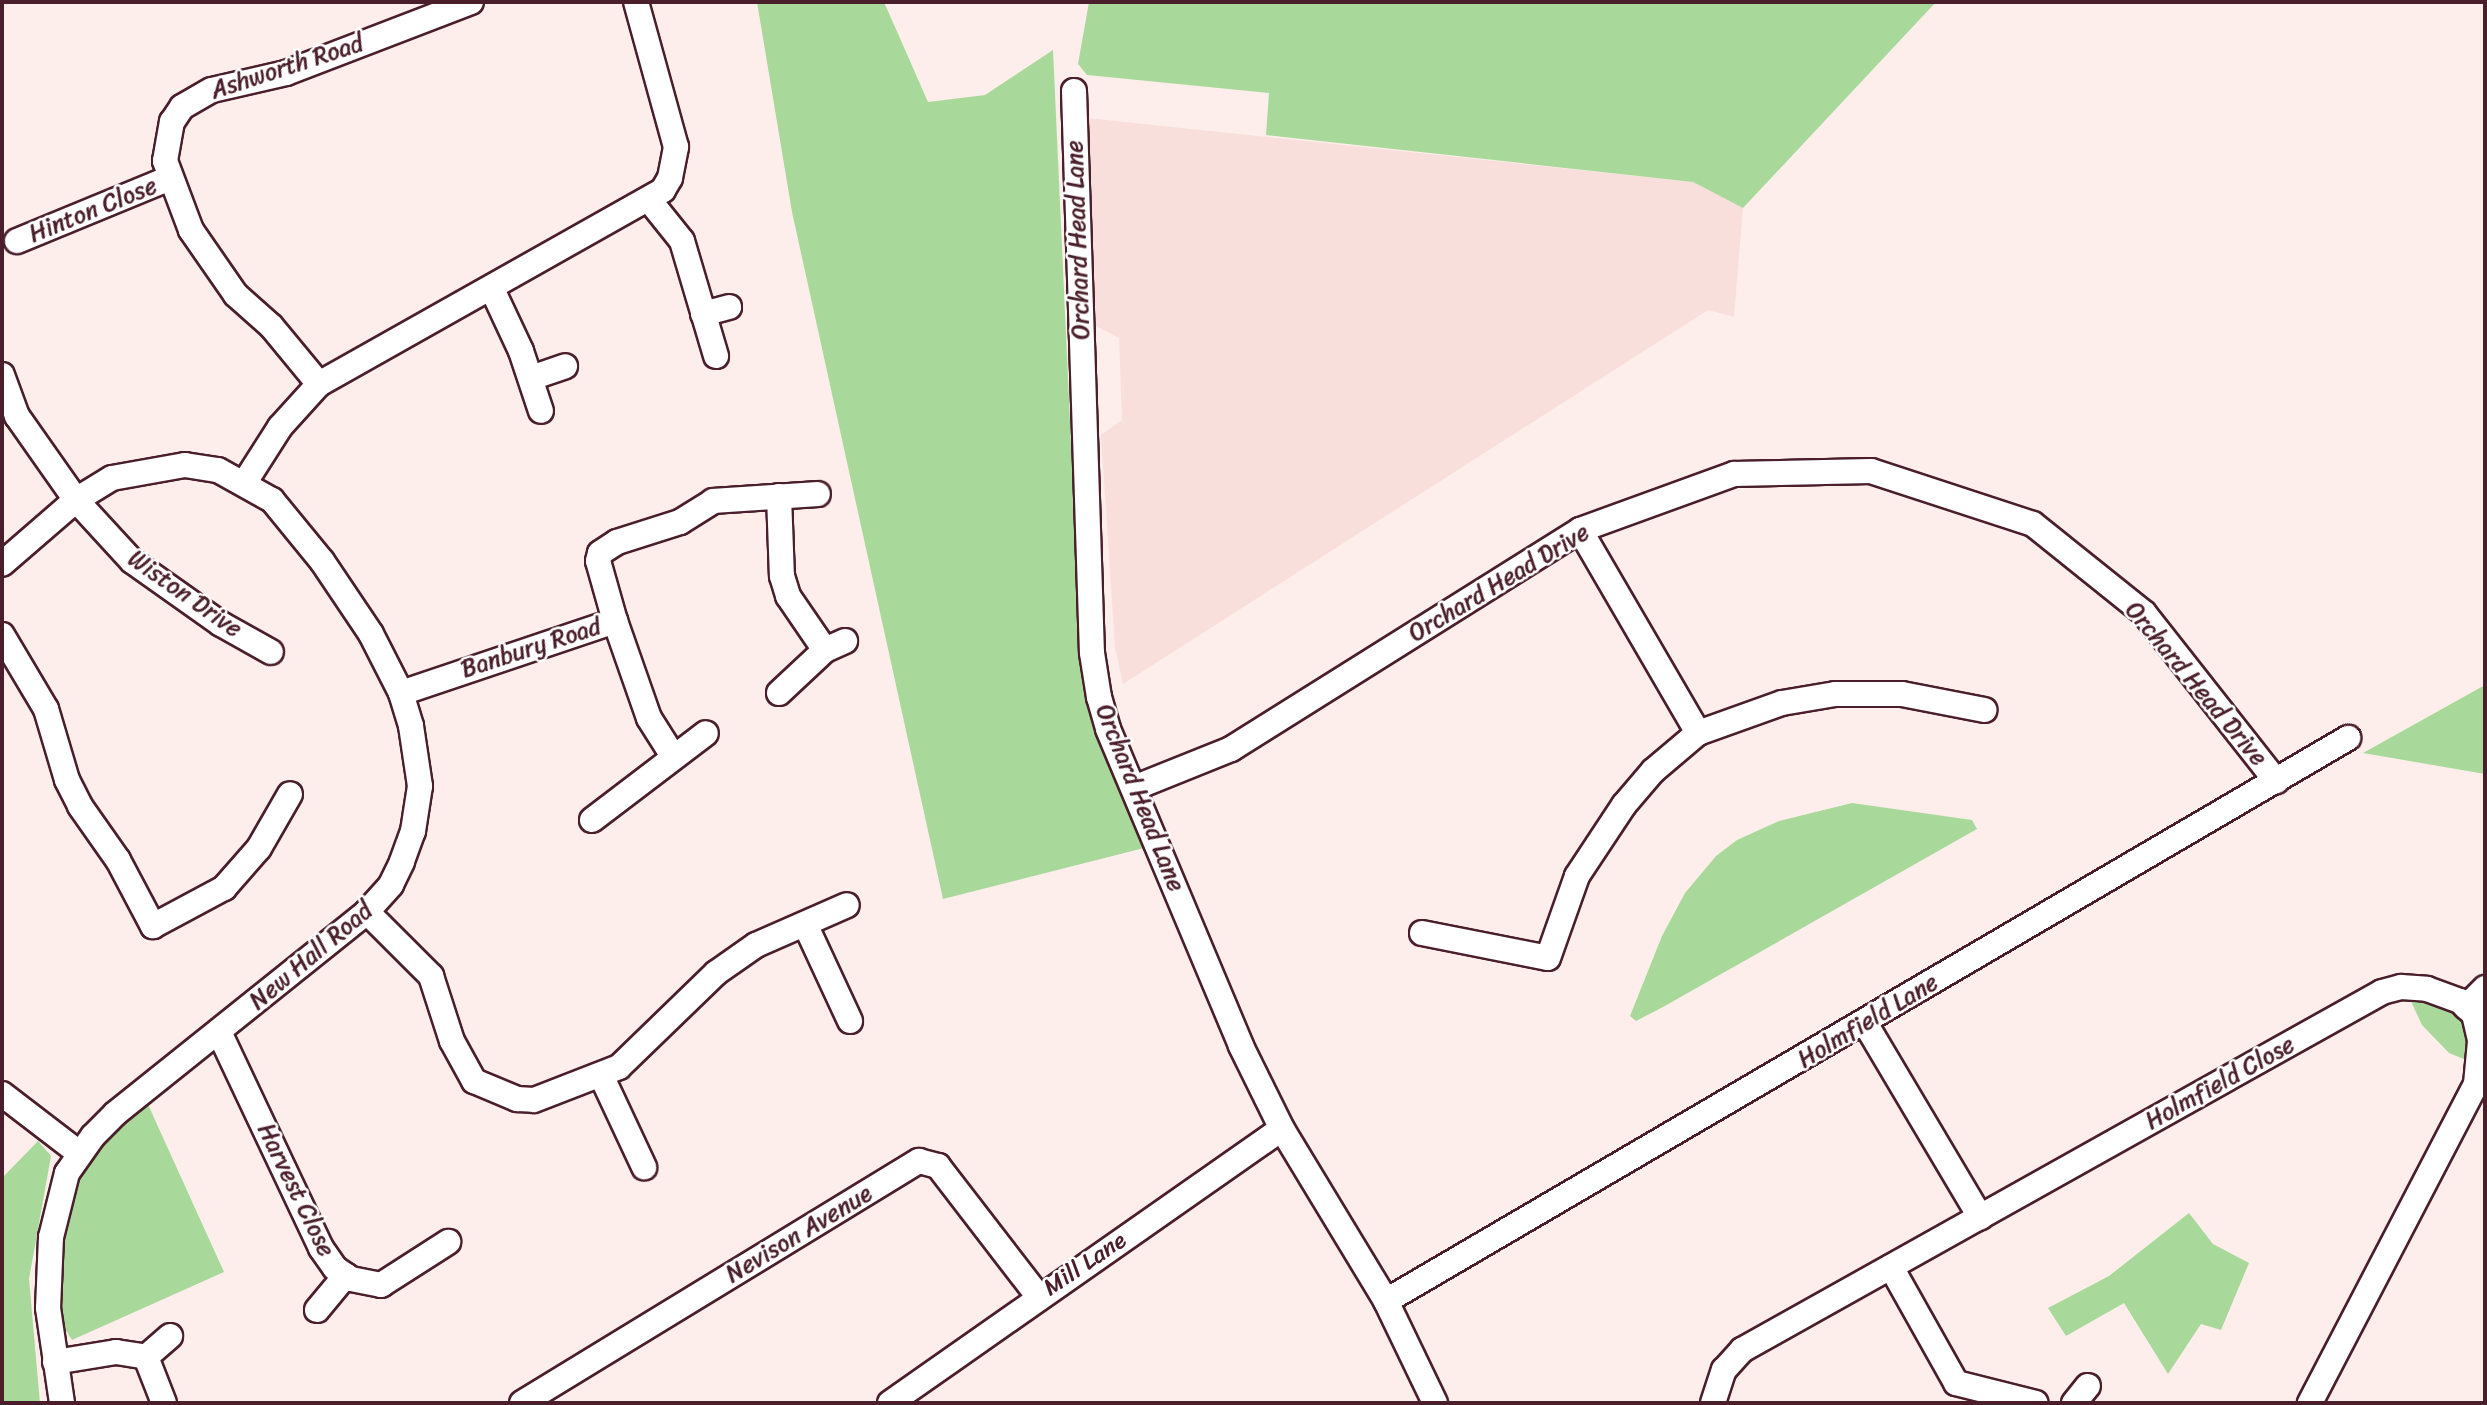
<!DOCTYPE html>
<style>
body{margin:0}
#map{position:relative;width:2487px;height:1405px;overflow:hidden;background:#fdeeec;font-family:Sriracha,sans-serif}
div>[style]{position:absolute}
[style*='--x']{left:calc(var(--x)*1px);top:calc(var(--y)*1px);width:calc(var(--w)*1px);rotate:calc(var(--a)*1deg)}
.built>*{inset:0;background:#f8dfdb}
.green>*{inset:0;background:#a8d99a}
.roads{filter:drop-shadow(2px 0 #4a1f2b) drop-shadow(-2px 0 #4a1f2b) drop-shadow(0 2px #4a1f2b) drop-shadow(0 -2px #4a1f2b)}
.minor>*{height:24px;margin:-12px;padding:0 12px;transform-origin:12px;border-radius:12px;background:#fff}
span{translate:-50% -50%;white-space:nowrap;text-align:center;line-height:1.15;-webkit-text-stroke:5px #fff;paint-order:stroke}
.street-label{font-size:24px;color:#4a1f2b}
.frame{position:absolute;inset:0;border:4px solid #4a1f2b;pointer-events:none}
</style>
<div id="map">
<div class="built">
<i style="clip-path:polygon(1087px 118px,1693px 182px,1743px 208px,1734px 317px,1708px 310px,1123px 684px,1115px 648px,1101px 435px,1122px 420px,1119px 338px,1096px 326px)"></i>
</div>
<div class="green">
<i style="clip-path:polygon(757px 2px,884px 2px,928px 102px,985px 95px,1053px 50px,1082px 684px,1148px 847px,943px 899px,792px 212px)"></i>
<i style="clip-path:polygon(1089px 2px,1936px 2px,1743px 208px,1693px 182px,1266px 135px,1269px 93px,1087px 75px,1078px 64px)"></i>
<i style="clip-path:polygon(2485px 685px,2485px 774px,2363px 753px)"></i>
<i style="clip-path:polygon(1852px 803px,1972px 820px,1977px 829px,1663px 1007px,1636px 1021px,1630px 1016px,1662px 936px,1685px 893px,1716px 856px,1737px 840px,1779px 821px)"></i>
<i style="clip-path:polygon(2409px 997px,2439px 1001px,2459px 1015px,2471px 1037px,2471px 1062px,2449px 1053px,2422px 1025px)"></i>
<i style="clip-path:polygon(146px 1100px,224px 1272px,72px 1340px,57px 1316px,67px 1200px,87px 1158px)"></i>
<i style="clip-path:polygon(38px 1141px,51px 1156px,29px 1279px,40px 1403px,2px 1403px,2px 1178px)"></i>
<i style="clip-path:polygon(2189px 1213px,2213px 1244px,2249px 1263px,2221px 1330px,2201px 1324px,2168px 1374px,2124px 1303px,2066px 1336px,2048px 1308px,2109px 1276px)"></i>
</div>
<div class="roads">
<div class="minor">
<i style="--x:1074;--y:91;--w:562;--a:88.17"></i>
<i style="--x:1092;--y:653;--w:45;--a:81"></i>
<i style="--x:1099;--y:697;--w:33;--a:74"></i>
<i style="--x:1108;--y:729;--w:344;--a:67.2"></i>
<i style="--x:1241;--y:1046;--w:93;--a:63.7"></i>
<i style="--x:1282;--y:1129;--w:201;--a:58.8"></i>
<i style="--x:1386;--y:1301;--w:113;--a:64.3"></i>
<i style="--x:650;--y:201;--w:51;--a:51.3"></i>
<i style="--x:682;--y:241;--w:120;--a:73.5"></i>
<i style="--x:17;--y:241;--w:165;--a:-22.4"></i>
<i style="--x:492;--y:289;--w:68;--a:64.9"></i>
<i style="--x:521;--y:351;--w:63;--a:71.6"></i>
<i style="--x:703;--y:314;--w:27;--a:-15"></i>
<i style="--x:2;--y:375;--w:44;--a:69.9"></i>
<i style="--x:17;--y:416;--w:103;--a:54.9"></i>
<i style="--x:76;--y:500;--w:42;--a:-31.4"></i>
<i style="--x:112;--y:478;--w:74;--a:-10.1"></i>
<i style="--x:185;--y:465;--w:33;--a:9"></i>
<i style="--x:218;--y:470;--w:62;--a:29.1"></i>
<i style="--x:272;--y:500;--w:79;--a:50.7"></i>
<i style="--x:322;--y:561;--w:88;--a:56.1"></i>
<i style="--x:371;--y:634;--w:66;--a:63"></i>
<i style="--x:401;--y:693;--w:34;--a:73"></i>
<i style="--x:411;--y:726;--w:61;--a:81.5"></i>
<i style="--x:420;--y:786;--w:46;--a:98.8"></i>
<i style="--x:413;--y:831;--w:33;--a:110"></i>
<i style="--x:402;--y:862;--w:25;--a:116"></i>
<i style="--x:391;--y:885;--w:36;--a:132"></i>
<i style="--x:367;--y:912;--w:323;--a:141.3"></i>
<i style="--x:115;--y:1114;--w:31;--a:135"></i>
<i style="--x:93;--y:1136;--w:45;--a:125.1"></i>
<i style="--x:67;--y:1173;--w:66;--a:104"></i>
<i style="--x:51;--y:1237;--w:71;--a:92.4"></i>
<i style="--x:48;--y:1308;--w:96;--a:81.6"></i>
<i style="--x:531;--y:378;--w:36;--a:-19"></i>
<i style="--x:319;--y:384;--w:75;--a:-129.6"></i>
<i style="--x:271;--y:326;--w:47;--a:-138.5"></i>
<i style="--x:236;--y:295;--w:79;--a:-124.7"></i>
<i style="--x:191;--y:230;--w:74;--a:-110.6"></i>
<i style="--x:165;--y:161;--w:40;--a:-80"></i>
<i style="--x:172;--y:122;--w:18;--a:-56"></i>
<i style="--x:182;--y:107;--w:34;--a:-30"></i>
<i style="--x:212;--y:90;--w:76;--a:-12.9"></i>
<i style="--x:286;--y:73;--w:198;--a:-21"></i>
<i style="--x:245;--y:482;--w:65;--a:-57.5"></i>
<i style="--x:280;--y:427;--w:58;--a:-47.8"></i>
<i style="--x:319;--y:384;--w:395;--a:-29.4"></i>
<i style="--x:663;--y:190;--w:14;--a:-60"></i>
<i style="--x:670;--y:178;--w:32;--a:-79"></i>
<i style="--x:676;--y:147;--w:150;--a:-105.4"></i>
<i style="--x:779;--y:496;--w:80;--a:87.9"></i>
<i style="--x:782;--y:576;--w:21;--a:73"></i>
<i style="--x:788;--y:596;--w:65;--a:55.6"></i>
<i style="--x:1580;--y:530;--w:235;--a:59.8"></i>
<i style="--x:2;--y:564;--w:98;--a:-40.9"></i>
<i style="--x:76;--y:500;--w:83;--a:47.4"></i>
<i style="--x:132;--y:561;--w:109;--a:35.3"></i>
<i style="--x:221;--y:624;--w:57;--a:29.2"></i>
<i style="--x:2;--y:635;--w:86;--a:59.3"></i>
<i style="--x:46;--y:709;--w:74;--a:73.5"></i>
<i style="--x:67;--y:780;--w:29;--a:63"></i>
<i style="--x:80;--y:806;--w:66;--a:54.9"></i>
<i style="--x:118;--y:860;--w:75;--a:62.1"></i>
<i style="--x:153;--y:926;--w:81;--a:-28.2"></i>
<i style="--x:224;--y:888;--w:53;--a:-48.8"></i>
<i style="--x:259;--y:848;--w:62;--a:-60.1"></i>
<i style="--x:401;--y:693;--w:226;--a:-18.6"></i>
<i style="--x:779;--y:693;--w:63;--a:-43.1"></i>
<i style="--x:825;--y:650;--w:22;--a:-24"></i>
<i style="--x:673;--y:756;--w:45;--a:-122.3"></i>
<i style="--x:649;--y:718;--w:103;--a:-109.3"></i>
<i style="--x:615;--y:621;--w:62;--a:-105.8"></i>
<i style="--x:598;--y:561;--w:8;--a:-76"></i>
<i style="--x:600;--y:553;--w:20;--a:-33"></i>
<i style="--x:617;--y:542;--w:66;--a:-17.6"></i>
<i style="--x:680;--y:522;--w:39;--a:-32"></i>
<i style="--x:713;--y:501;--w:105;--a:-3.8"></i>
<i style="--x:1134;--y:788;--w:105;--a:-21.9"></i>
<i style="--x:1231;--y:749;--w:412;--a:-32.1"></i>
<i style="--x:1580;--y:530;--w:164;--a:-20"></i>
<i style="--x:1734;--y:474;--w:137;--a:-1.3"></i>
<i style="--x:1871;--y:471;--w:170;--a:18.1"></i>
<i style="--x:2033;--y:524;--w:142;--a:38.7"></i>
<i style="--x:2144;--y:613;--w:214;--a:51.8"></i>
<i style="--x:592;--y:820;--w:143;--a:-37.3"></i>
<i style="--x:367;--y:912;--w:91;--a:45"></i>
<i style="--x:431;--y:976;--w:68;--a:72.1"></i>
<i style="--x:452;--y:1041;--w:46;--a:61.2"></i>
<i style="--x:474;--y:1081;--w:47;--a:22.7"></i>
<i style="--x:517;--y:1099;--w:17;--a:3"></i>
<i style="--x:534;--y:1100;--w:91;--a:-21.2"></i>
<i style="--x:619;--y:1067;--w:135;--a:-44.1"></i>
<i style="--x:716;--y:973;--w:49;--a:-35"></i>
<i style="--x:756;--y:945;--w:99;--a:-23.7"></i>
<i style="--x:805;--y:924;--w:107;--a:65.1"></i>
<i style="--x:1422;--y:933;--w:128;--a:11.2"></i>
<i style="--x:1548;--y:958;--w:87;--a:-70.5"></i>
<i style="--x:1577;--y:876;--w:85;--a:-56.5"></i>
<i style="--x:1624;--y:805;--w:45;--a:-49.5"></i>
<i style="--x:1653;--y:771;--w:59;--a:-40.2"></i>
<i style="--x:1698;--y:733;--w:89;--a:-19.7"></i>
<i style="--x:1782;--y:703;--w:54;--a:-9.6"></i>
<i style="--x:1835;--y:694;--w:67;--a:0"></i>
<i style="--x:1902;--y:694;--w:84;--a:11"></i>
<i style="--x:2466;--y:1007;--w:27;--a:-45"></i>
<i style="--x:1865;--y:1023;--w:226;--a:59.3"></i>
<i style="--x:219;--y:1032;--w:239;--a:64.7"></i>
<i style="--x:321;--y:1248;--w:24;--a:55"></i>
<i style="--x:335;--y:1268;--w:19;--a:35"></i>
<i style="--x:351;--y:1279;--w:31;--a:11"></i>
<i style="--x:381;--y:1285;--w:80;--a:-32.7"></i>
<i style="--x:601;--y:1075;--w:102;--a:64.9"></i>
<i style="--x:2;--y:1094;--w:97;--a:37.5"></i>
<i style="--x:1891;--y:1267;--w:133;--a:60.7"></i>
<i style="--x:1956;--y:1383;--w:82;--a:14"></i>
<i style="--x:1386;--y:1301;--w:1115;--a:-30.34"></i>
<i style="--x:317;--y:1310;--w:45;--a:-50.4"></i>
<i style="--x:146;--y:1357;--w:32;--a:-41"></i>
<i style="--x:55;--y:1362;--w:62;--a:-9.3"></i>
<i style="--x:116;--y:1352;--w:30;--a:9"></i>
<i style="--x:146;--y:1357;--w:49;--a:68.6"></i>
<i style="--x:522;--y:1403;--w:465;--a:-31.4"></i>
<i style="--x:919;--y:1161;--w:20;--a:15"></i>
<i style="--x:938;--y:1166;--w:164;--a:52.4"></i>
<i style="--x:890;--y:1403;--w:478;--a:-35"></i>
<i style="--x:1713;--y:1403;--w:35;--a:-72"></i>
<i style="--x:1724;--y:1370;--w:27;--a:-48"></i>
<i style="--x:1742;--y:1350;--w:733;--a:-29.22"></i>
<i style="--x:2382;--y:992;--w:20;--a:-15"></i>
<i style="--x:2401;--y:987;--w:26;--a:4"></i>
<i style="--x:2427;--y:989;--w:35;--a:20"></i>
<i style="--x:2460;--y:1001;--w:19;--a:43"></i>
<i style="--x:2474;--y:1014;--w:28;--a:77"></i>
<i style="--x:2480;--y:1041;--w:43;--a:95.3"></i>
<i style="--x:2476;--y:1084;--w:360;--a:117.5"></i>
<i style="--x:2074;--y:1403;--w:22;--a:-51"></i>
</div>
</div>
<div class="street-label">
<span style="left:287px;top:67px;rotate:-18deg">Ashworth Road</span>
<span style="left:93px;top:210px;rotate:-22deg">Hinton Close</span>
<span style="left:1078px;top:240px;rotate:-92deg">Orchard Head Lane</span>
<span style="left:1499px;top:583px;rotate:-31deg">Orchard Head Drive</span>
<span style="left:185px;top:594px;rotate:35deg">Wiston Drive</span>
<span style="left:531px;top:648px;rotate:-18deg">Banbury Road</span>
<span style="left:2196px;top:684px;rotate:50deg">Orchard Head Drive</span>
<span style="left:1140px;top:798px;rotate:68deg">Orchard Head Lane</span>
<span style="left:311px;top:956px;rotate:-40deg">New Hall Road</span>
<span style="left:1868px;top:1021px;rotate:-31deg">Holmfield Lane</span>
<span style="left:2220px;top:1083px;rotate:-29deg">Holmfield Close</span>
<span style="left:296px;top:1190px;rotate:64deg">Harvest Close</span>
<span style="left:799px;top:1234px;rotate:-31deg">Nevison Avenue</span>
<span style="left:1085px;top:1264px;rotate:-34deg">Mill Lane</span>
</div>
<div class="frame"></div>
</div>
